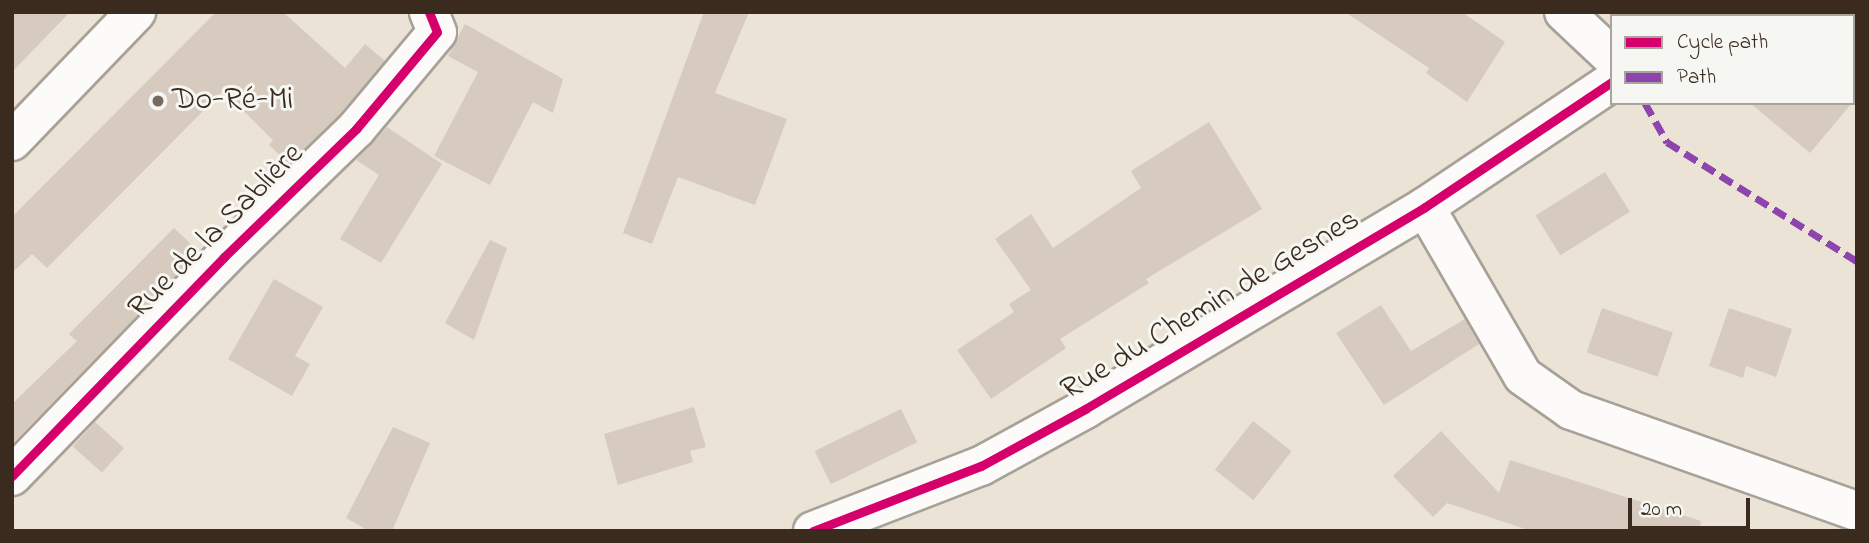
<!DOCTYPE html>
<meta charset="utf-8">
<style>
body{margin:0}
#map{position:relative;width:1869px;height:543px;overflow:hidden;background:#eae3d6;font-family:"Indie Flower",sans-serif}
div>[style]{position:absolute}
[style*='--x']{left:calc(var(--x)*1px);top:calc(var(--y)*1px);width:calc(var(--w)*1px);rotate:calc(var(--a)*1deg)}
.building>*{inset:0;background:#d7cbc0;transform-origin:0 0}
.roads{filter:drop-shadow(2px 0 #a7a198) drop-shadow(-2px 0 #a7a198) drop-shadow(0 2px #a7a198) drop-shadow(0 -2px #a7a198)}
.minor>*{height:38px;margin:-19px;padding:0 19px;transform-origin:19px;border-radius:19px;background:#fcfbf9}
.tertiary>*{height:38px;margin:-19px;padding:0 19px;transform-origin:19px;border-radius:19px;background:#fcfbf9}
.quiet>*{height:7px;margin-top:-3.5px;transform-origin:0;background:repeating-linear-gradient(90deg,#8e44ad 0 14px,transparent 0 21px)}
.cycleway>*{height:9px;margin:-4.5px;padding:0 4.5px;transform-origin:4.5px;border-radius:4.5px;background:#d6006c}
.dots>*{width:19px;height:19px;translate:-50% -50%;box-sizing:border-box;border:4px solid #f6f6f2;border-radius:50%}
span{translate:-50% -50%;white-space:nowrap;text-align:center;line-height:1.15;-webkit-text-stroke:6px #f6f6f2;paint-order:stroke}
.poi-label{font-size:32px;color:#3b2a1e}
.left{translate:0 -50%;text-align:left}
.street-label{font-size:32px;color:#3b2a1e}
.frame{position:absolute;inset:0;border:14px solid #3b2a1e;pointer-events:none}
.legend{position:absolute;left:1610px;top:14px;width:245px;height:91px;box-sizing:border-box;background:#f6f6f2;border:2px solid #aba49d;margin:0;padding:9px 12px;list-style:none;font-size:21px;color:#3b2a1e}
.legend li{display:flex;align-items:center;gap:14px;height:35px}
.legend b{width:35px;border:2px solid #aba49d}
.scale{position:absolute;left:1628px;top:498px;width:122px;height:32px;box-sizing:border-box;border:4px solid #3b2a1e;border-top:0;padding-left:9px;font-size:21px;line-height:24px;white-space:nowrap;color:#3b2a1e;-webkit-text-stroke:5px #f6f6f2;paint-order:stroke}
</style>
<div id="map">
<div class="building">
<i style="clip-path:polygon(12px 12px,70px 12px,12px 72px)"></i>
<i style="clip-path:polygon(216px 12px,283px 12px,345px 68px,365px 44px,385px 61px,340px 114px,289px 164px,269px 145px,273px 140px,223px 91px,47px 268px,32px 254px,12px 273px,12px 217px)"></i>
<i style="clip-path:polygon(704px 12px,749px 12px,715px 93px,787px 119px,755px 205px,678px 177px,652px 244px,623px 233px)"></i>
<i style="clip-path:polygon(1345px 12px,1462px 12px,1505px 42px,1467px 102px,1426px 73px,1429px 68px)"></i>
<i style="clip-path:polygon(465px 24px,563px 79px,553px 113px,533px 102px,490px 185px,434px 156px,478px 72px,448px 56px)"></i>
<i style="clip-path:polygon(1750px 103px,1852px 103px,1810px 153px)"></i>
<i style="clip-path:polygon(1209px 122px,1262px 209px,1146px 279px,1149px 283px,1060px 339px,1066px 348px,991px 399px,957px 350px,1014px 312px,1009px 304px,1031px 290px,995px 239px,1031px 214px,1053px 248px,1141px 188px,1131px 171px)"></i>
<i style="clip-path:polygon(387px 127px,442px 164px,381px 263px,340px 239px,379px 175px,356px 160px)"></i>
<i style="left:1605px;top:172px;width:47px;height:82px;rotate:58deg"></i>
<i style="clip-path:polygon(174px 228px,199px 252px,12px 444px,12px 404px,77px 341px,69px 334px)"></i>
<i style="clip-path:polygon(490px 240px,507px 248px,474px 340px,445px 323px)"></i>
<i style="clip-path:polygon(274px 279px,323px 307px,295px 356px,310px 364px,292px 396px,228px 359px)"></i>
<i style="clip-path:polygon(1381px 305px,1411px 351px,1465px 319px,1479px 344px,1384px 405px,1336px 333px)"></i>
<i style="left:1602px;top:308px;width:75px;height:47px;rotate:19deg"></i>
<i style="clip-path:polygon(1729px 308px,1792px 329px,1776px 377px,1746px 366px,1743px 378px,1709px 366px)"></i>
<i style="clip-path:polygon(694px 407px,706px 447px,690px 451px,693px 462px,618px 485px,604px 434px)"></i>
<i style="left:901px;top:409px;width:37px;height:96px;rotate:64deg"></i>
<i style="left:1253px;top:421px;width:49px;height:62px;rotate:38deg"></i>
<i style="left:95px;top:422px;width:39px;height:33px;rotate:42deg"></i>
<i style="clip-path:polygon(393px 427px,430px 443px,392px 531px,369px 531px,346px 518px)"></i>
<i style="clip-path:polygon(1441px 431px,1499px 493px,1510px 460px,1701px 521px,1699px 531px,1531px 531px,1447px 503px,1433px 517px,1393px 476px)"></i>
</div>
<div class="roads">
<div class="minor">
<i style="--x:1564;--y:12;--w:66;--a:43.2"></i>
<i style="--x:1716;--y:16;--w:6;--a:-39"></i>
<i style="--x:1425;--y:207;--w:195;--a:59.9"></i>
<i style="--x:1523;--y:376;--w:59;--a:35.3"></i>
<i style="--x:1571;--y:410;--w:303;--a:19.5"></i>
<i style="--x:12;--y:476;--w:305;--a:-45.9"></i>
<i style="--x:224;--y:257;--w:184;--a:-44.1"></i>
<i style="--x:356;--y:129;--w:126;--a:-50.1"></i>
<i style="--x:437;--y:32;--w:22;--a:-112"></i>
<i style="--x:813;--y:531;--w:180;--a:-21.2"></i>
<i style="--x:981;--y:466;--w:119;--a:-28.7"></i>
<i style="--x:1085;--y:409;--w:395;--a:-30.7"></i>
<i style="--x:1425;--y:207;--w:225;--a:-33.8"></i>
</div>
<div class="tertiary">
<i style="--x:12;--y:141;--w:179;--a:-46.1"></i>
</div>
</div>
<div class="quiet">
<i style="--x:1645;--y:103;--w:45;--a:60.6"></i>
<i style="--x:1667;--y:142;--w:224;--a:32.1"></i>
</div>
<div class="cycleway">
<i style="--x:12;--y:476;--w:305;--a:-45.9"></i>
<i style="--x:224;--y:257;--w:184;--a:-44.1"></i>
<i style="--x:356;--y:129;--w:126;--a:-50.1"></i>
<i style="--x:437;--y:32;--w:22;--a:-112"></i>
<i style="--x:813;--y:531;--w:180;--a:-21.2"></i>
<i style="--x:981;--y:466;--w:119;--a:-28.7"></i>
<i style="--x:1085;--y:409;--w:395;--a:-30.7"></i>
<i style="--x:1425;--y:207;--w:225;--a:-33.8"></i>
</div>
<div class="dots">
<i style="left:158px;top:101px;background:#786b5e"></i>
</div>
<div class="poi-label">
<span class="left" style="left:172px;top:101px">Do-Ré-Mi</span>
</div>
<div class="street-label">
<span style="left:217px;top:232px;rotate:-45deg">Rue de la Sablière</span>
<span style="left:1211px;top:306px;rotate:-31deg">Rue du Chemin de Gesnes</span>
</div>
<div class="frame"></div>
<ul class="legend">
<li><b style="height:9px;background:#d6006c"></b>Cycle path</li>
<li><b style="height:9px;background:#8e44ad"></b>Path</li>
</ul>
<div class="scale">20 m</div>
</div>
